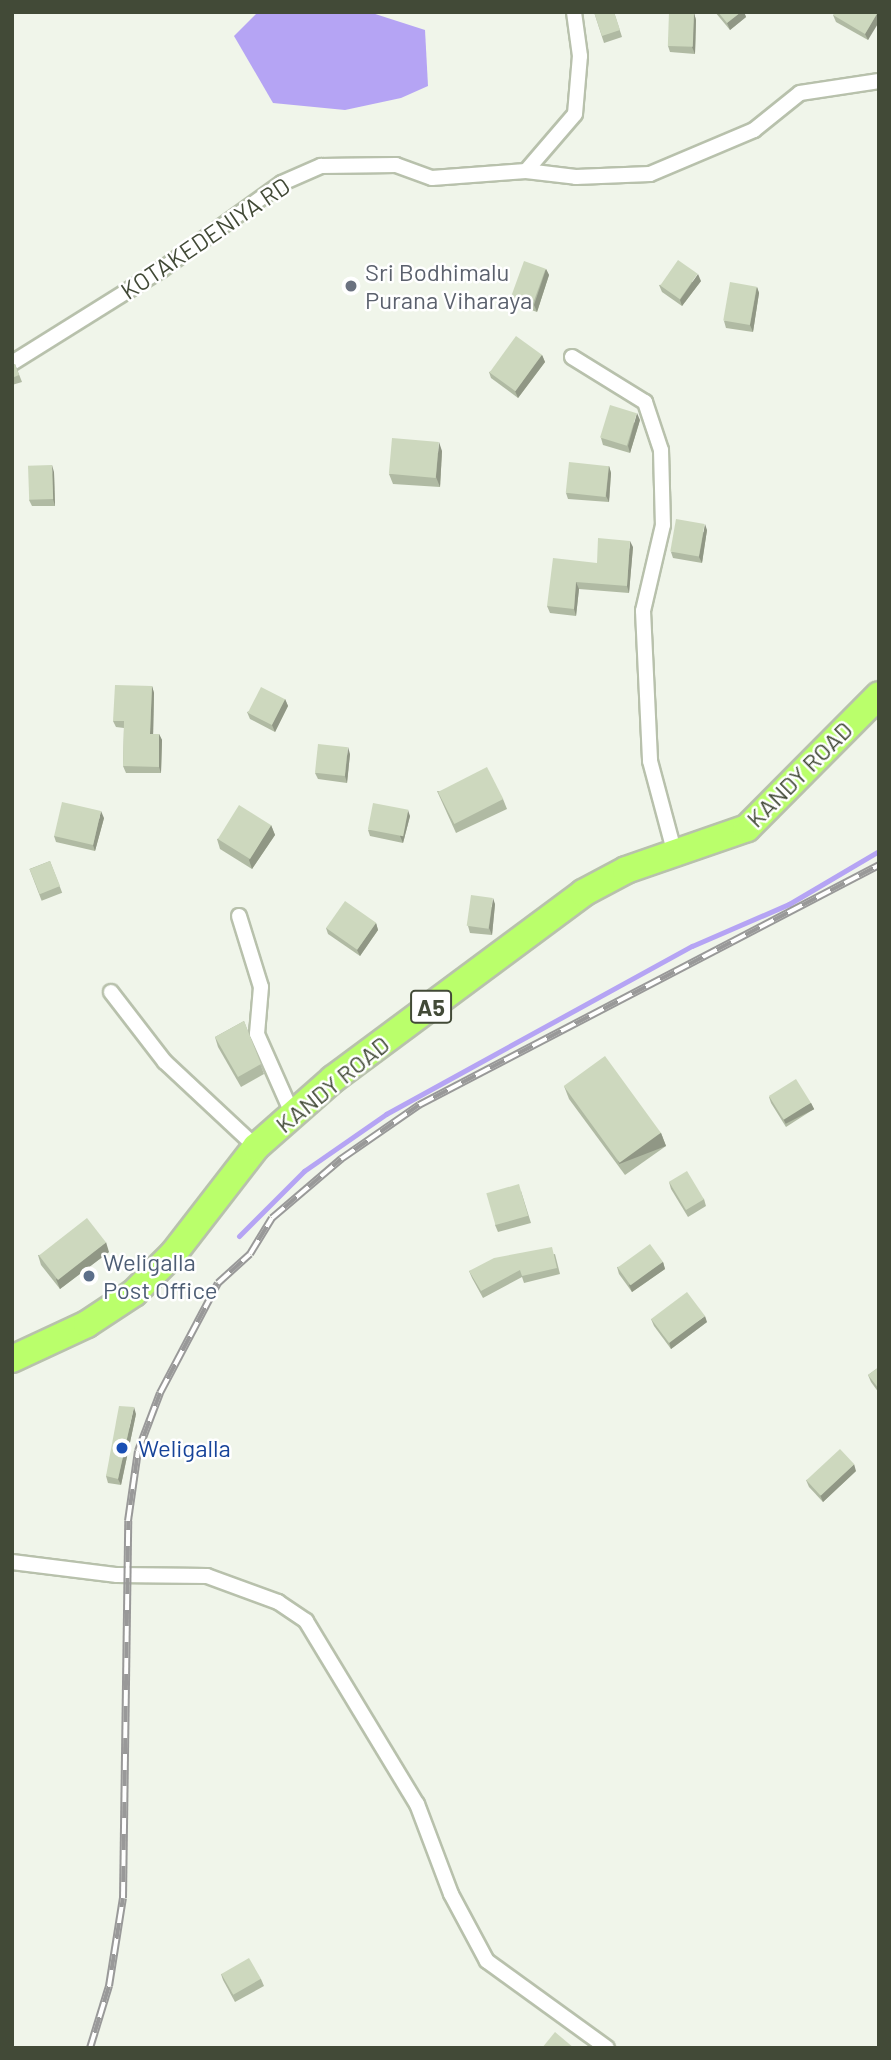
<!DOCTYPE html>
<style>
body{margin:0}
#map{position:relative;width:891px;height:2060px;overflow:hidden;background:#f0f5ea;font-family:Barlow,sans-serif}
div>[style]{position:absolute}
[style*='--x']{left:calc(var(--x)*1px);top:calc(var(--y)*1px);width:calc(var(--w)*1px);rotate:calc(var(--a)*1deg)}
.water>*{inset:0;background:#b5a4f4}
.stream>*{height:5px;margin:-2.5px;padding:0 2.5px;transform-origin:2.5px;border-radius:2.5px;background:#b5a4f4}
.roads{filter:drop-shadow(2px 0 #b8c1ac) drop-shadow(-2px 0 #b8c1ac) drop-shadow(0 2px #b8c1ac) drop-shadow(0 -2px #b8c1ac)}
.street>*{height:14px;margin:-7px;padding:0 7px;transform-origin:7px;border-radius:7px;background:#fff}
.highway>*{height:26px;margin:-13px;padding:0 13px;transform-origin:13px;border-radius:13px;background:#baff6b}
.rail>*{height:8px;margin-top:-4px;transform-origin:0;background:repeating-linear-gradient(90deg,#fff 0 16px,#999 0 32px);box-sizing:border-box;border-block:2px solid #999}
.wall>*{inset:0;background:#b0baa3;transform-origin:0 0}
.shaded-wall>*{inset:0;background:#909785;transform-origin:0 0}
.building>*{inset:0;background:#cdd8be;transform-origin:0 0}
.dots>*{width:19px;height:19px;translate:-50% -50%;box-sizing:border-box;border:4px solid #fff;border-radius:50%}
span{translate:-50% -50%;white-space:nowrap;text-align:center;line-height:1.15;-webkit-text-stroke:5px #fff;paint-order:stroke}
.shield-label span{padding:2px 5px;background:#fff;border:2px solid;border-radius:5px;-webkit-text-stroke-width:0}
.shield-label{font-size:23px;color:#424a37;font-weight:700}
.street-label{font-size:24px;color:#424a37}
.worship-label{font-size:24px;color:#5b616d}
.left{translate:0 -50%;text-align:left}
.service-label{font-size:24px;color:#4e5e75}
.transit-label{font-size:24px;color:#164399}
.frame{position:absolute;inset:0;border:14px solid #424a37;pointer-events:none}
</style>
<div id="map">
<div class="water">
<i style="clip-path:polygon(258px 12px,369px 12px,425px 30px,428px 86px,401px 98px,345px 110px,273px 103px,234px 36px)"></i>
</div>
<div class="stream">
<i style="--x:239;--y:1236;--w:92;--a:-45"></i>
<i style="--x:304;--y:1171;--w:100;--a:-34.8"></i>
<i style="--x:386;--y:1114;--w:349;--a:-28.8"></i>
<i style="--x:692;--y:946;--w:106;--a:-23.4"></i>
<i style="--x:789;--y:904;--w:104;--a:-30.5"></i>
</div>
<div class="roads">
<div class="street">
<i style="--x:526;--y:171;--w:50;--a:6.8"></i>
<i style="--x:576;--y:177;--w:74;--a:-2.3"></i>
<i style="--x:650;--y:174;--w:113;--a:-22.9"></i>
<i style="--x:754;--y:130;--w:59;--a:-38.8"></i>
<i style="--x:800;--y:93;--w:80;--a:-8.6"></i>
<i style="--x:572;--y:357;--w:86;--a:31.7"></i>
<i style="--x:645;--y:402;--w:51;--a:71.6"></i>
<i style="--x:661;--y:450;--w:75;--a:88.5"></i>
<i style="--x:663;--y:525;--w:88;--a:103.1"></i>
<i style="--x:643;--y:611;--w:150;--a:87.3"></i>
<i style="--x:650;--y:761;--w:96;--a:75"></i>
<i style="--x:12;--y:363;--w:176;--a:-32"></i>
<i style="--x:161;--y:270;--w:149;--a:-35.7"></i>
<i style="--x:282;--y:183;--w:43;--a:-23.6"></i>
<i style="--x:321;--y:166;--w:75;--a:-0.8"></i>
<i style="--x:396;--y:165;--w:38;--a:20"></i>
<i style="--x:432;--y:178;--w:94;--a:-4.3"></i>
<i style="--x:526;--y:171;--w:75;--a:-49.3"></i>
<i style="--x:575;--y:114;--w:58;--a:-85.1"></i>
<i style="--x:580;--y:56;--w:44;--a:-97.8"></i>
<i style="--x:239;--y:916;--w:74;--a:72.8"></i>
<i style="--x:261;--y:987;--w:47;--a:94.9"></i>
<i style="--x:257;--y:1034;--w:86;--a:66.1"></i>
<i style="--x:111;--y:992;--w:88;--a:52.4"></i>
<i style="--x:165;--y:1062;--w:125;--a:43"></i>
<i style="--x:12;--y:1562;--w:106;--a:7.1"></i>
<i style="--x:117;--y:1575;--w:90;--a:0.6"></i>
<i style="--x:207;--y:1576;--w:76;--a:20.1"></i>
<i style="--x:278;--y:1602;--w:34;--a:34"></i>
<i style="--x:306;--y:1621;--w:214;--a:58.8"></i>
<i style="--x:417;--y:1804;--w:96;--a:69.3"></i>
<i style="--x:451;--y:1894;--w:76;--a:61.8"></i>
<i style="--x:487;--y:1961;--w:148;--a:35.9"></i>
</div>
<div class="highway">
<i style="--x:12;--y:1359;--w:83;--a:-25"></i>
<i style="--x:87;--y:1324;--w:56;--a:-33.4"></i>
<i style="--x:134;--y:1293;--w:57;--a:-45"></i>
<i style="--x:174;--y:1253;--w:134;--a:-52.3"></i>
<i style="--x:256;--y:1147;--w:103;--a:-41.4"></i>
<i style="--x:333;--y:1079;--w:312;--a:-36.6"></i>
<i style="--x:583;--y:893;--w:49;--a:-28.1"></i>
<i style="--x:626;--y:870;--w:128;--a:-19.1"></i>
<i style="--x:747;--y:828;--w:187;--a:-45.2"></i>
</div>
</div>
<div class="rail">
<i style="--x:90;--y:2048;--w:65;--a:-73"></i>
<i style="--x:109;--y:1986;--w:89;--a:-81"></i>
<i style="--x:123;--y:1898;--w:377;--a:-89.2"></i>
<i style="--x:128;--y:1521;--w:71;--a:-81.9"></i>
<i style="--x:138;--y:1451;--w:62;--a:-69.2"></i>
<i style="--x:160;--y:1393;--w:124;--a:-62.2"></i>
<i style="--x:218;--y:1283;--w:43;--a:-42.2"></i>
<i style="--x:250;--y:1254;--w:42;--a:-58.6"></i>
<i style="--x:272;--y:1218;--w:91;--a:-40.5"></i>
<i style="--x:341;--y:1159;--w:95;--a:-34.7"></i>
<i style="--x:419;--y:1105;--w:519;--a:-27.55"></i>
</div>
<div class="wall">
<i style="clip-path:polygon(594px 12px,614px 12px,622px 37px,604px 43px)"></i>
<i style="clip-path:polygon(715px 12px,744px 12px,746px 17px,730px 30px)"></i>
<i style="clip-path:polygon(879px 12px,868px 40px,836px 22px,833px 15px)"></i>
<i style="clip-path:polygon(694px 13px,696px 20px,695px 54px,670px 52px,668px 46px)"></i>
<i style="clip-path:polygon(546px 269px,549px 275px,537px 312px,514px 304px,512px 298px)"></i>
<i style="clip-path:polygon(701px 281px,682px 306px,662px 292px,659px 285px)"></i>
<i style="clip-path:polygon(757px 287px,759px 293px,753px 332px,726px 328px,724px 321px)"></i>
<i style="clip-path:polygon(542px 355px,545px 362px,518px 398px,491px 378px,489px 372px)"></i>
<i style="clip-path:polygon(12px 364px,15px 364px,22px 382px,12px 385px)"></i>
<i style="clip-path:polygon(640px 420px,630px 453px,603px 445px,601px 438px)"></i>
<i style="clip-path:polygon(442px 451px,440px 487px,393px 484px,389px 474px)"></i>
<i style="clip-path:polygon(609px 466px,611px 473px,609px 502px,568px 499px,566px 493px)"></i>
<i style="clip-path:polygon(54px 472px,55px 506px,32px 506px,29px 500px)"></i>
<i style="clip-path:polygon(707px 530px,702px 563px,673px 558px,671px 552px)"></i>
<i style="clip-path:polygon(633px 547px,629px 593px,579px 589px,576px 616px,550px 613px,547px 606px,597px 563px)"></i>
<i style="clip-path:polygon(152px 686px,154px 693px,153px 734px,159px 734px,162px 740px,161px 773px,126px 773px,123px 766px,124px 728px,116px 727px,113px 721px)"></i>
<i style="clip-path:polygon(285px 699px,288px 706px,275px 732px,250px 719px,247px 712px)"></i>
<i style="clip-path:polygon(350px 754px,347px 783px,318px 779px,315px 773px)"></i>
<i style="clip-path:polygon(437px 791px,503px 799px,507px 809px,456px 833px)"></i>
<i style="clip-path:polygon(410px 816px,403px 843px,370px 836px,368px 830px)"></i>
<i style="clip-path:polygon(104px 818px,95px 851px,56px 842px,54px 836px)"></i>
<i style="clip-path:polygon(271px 825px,275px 835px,252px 869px,220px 849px,217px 839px)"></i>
<i style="left:50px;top:861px;width:34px;height:22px;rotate:69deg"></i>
<i style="clip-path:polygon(495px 904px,492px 935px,470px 933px,468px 926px)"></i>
<i style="clip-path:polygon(376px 923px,378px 930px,360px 956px,328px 934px,326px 928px)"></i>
<i style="clip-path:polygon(244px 1021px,264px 1074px,241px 1087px,218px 1047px,215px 1037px)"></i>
<i style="clip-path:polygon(564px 1086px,661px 1133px,666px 1146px,625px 1175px,569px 1099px)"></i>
<i style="clip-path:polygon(769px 1097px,811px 1103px,814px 1109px,786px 1127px,771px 1103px)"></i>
<i style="clip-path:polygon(669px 1182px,704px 1199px,706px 1206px,688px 1217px,671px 1189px)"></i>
<i style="clip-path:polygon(521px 1191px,531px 1223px,498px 1232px,495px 1225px)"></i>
<i style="clip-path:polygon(109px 1252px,60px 1289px,41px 1265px,38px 1255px)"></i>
<i style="clip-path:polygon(555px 1254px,560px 1274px,524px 1283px,522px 1277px,483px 1298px,472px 1278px,469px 1271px)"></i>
<i style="clip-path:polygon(663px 1262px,665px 1269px,632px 1292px,619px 1274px,617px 1267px)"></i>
<i style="clip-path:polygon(651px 1319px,707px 1322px,671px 1349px,654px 1326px)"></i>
<i style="clip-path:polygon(879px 1367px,879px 1393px,871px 1382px,868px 1375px)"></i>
<i style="clip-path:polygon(136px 1414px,121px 1485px,108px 1483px,106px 1476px)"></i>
<i style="clip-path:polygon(856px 1471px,823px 1502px,809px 1487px,806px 1480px)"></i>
<i style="clip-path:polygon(221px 1974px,261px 1979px,264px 1986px,235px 2002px,223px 1980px)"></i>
</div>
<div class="shaded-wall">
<i style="clip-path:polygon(741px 12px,744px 12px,746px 17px,730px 30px,727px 23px)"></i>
<i style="clip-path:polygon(878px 12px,879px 22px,868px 40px,865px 34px)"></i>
<i style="clip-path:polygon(694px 13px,696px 20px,695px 54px,692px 47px)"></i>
<i style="clip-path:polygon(546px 269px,549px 275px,537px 312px,534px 305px)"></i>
<i style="clip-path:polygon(698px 274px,701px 281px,682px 306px,680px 300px)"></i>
<i style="clip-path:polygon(757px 287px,759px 293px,753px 332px,750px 325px)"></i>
<i style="clip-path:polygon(542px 355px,545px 362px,518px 398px,515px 391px)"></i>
<i style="clip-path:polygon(637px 413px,640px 420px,630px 453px,628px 446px)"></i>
<i style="clip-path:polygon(439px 442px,442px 451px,440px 487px,436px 477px)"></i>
<i style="clip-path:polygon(52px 465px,54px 472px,55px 506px,53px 499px)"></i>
<i style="clip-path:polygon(609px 466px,611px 473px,609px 502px,606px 496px)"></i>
<i style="clip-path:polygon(705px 524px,707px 530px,702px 563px,699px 557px)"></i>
<i style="clip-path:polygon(630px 541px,633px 547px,629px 593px,627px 586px)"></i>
<i style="clip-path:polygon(576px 582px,579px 589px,576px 616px,574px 609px)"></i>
<i style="clip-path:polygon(152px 686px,154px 693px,153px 740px,150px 734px)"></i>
<i style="clip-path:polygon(285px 699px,288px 706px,275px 732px,272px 725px)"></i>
<i style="clip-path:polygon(159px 734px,162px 740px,161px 773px,159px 767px)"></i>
<i style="clip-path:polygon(348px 747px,350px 754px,347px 783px,345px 776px)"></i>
<i style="clip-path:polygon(408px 810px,410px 816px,403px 843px,400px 836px)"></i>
<i style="clip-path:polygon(101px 811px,104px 818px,95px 851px,93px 845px)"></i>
<i style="clip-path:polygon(271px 825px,275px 835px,252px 869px,249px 860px)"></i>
<i style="clip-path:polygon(493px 898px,495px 904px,492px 935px,489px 928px)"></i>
<i style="clip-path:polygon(376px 923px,378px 930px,360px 956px,357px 950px)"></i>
<i style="left:811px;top:1103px;width:7px;height:32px;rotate:63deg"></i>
<i style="left:661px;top:1133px;width:14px;height:50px;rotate:69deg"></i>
<i style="clip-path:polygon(106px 1242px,109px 1252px,60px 1289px,56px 1279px)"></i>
<i style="clip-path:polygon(663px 1262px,665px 1269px,632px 1292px,629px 1285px)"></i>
<i style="clip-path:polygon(705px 1316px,707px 1322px,671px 1349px,669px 1342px)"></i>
<i style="clip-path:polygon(134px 1407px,136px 1414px,121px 1485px,118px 1479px)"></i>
<i style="clip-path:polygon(854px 1464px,856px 1471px,823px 1502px,820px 1495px)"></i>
</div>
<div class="building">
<i style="clip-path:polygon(594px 12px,614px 12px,620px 30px,602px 36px)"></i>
<i style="left:669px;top:12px;width:25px;height:34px;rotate:2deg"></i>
<i style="clip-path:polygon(718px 12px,741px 12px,727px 23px)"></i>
<i style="clip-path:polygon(835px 12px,878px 12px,865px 34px,833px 15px)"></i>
<i style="left:678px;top:260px;width:24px;height:31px;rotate:35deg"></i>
<i style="left:524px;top:261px;width:23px;height:39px;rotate:20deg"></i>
<i style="left:730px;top:282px;width:27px;height:39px;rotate:10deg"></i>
<i style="left:516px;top:336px;width:32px;height:45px;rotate:36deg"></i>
<i style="clip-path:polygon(12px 364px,15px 364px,19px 375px,12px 378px)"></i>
<i style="left:610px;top:405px;width:28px;height:34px;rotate:17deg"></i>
<i style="left:392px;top:438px;width:47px;height:36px;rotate:5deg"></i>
<i style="left:569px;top:462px;width:40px;height:31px;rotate:6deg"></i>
<i style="left:52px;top:465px;width:34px;height:24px;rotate:88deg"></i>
<i style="left:676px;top:519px;width:29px;height:33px;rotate:10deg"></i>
<i style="clip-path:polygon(598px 538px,630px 541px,627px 586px,576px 582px,574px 609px,547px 606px,553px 558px,597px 563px)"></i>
<i style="clip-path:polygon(115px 685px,152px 686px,150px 734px,159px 734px,159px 767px,123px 766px,124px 721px,113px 721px)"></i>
<i style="left:261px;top:687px;width:27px;height:29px;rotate:27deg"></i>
<i style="left:318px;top:744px;width:30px;height:29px;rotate:6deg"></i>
<i style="left:487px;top:767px;width:36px;height:55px;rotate:63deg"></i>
<i style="left:62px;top:802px;width:40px;height:35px;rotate:13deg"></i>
<i style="left:373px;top:803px;width:36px;height:27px;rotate:11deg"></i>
<i style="left:239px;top:805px;width:38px;height:40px;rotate:32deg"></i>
<i style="left:50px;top:861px;width:27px;height:22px;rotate:68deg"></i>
<i style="left:471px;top:895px;width:22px;height:31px;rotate:8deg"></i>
<i style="left:345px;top:901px;width:38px;height:33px;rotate:35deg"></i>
<i style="clip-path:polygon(244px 1021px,261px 1064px,238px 1077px,215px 1037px)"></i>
<i style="left:605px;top:1056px;width:95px;height:51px;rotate:54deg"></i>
<i style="left:796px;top:1079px;width:28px;height:32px;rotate:58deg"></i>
<i style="left:687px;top:1171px;width:33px;height:21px;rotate:59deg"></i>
<i style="left:519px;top:1184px;width:33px;height:34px;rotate:74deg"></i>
<i style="left:87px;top:1218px;width:31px;height:61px;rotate:52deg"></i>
<i style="left:650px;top:1244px;width:22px;height:40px;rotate:54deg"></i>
<i style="clip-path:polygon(552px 1247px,557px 1268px,522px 1276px,520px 1270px,481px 1291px,469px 1271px,494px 1258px)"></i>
<i style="left:687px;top:1292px;width:30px;height:45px;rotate:53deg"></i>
<i style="clip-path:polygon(879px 1367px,879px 1389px,868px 1375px)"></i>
<i style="clip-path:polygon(119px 1406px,134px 1407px,118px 1479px,106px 1476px)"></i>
<i style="left:840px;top:1449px;width:21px;height:46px;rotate:47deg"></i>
<i style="left:249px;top:1958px;width:24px;height:32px;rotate:60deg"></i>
<i style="clip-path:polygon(555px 2032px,574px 2048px,542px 2048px)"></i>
</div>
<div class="dots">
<i style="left:351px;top:286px;background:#6b7280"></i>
<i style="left:89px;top:1276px;background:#5c6f8a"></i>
<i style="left:122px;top:1448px;background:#1a4fb4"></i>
</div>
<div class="shield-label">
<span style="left:431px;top:1007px">A5</span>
</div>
<div class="street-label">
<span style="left:205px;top:238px;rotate:-34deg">KOTAKEDENIYA RD</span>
<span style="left:799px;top:774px;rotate:-45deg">KANDY ROAD</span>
<span style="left:332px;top:1084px;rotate:-39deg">KANDY ROAD</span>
</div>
<div class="worship-label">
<span class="left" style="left:365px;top:286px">Sri Bodhimalu<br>Purana Viharaya</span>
</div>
<div class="service-label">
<span class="left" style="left:103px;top:1276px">Weligalla<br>Post Office</span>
</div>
<div class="transit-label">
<span class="left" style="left:138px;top:1448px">Weligalla</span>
</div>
<div class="frame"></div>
</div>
